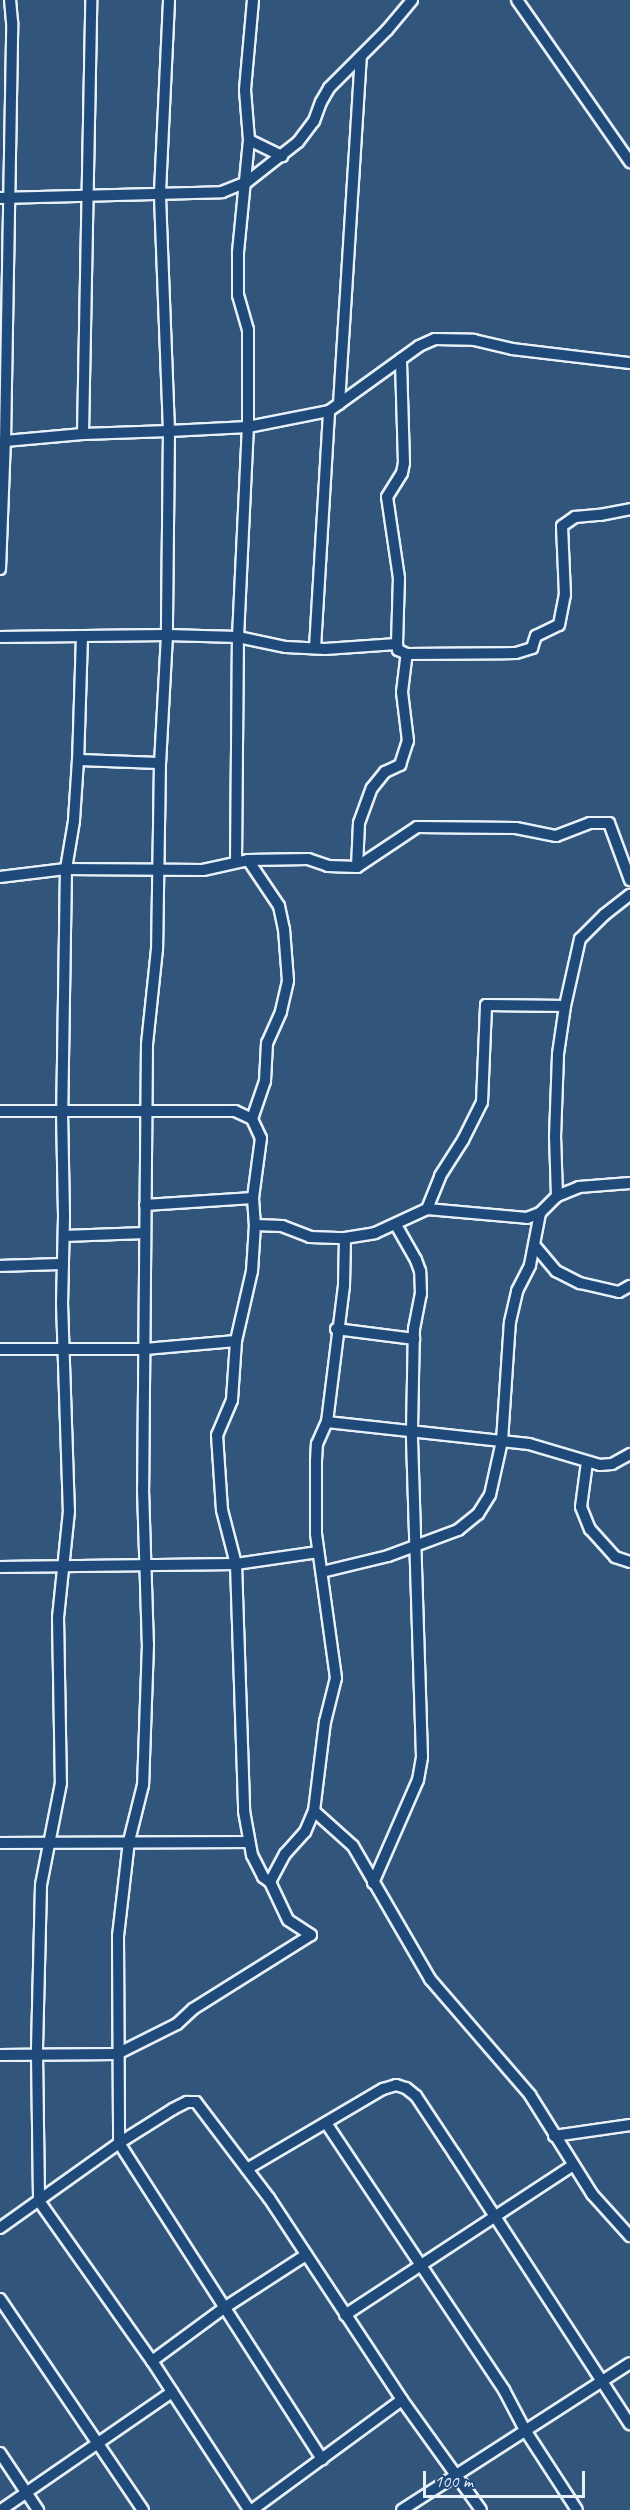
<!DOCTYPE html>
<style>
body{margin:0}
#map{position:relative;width:630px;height:2510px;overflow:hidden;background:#32557c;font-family:Caveat,sans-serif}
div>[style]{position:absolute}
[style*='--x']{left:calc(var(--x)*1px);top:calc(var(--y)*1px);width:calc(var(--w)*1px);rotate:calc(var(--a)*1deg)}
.roads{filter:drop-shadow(2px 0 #e8f1f8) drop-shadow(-2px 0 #e8f1f8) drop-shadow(0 2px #e8f1f8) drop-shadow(0 -2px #e8f1f8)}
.minor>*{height:10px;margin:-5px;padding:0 5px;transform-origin:5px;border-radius:5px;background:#1f4a7a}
span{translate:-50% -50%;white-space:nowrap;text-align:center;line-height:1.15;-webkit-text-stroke:4.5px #1f4a7a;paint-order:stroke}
.scale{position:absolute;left:423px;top:2471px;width:162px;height:27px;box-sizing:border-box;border:3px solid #e8f1f8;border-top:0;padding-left:8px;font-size:18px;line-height:21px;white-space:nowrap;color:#e8f1f8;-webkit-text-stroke:4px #1f4a7a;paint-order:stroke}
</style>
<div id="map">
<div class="roads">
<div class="minor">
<i style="--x:253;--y:0;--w:90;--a:95.1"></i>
<i style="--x:245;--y:90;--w:50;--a:85.4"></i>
<i style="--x:249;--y:140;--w:37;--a:26"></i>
<i style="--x:517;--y:0;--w:198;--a:55.1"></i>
<i style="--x:249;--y:140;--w:114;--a:95.6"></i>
<i style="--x:238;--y:253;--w:42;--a:90"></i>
<i style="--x:238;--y:295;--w:36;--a:74"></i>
<i style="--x:248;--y:330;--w:97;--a:90"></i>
<i style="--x:248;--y:427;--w:79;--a:177.1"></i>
<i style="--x:169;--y:431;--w:204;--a:90.6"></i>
<i style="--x:167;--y:635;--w:128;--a:93.1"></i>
<i style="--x:160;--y:763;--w:186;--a:90.9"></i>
<i style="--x:157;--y:949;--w:96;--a:96"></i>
<i style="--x:147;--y:1044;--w:445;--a:90.5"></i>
<i style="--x:143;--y:1489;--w:155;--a:88.2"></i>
<i style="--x:148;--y:1644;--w:141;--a:92"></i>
<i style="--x:143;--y:1785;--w:58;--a:104"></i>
<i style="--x:129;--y:1841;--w:96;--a:96.6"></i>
<i style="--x:118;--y:1936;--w:207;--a:89.7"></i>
<i style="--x:119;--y:2143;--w:376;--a:57.3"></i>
<i style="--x:0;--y:198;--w:222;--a:-1.5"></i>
<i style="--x:222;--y:192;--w:27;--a:-22"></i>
<i style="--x:247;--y:182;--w:65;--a:-38.1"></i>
<i style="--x:298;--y:142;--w:26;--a:-53"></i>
<i style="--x:314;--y:121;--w:20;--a:-70"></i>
<i style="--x:321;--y:102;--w:16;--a:-60"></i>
<i style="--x:329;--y:88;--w:82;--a:-45"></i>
<i style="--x:387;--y:30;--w:39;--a:-50"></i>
<i style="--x:339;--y:404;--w:348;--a:-86.4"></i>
<i style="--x:83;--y:434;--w:434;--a:-88.9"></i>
<i style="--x:5;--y:441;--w:78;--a:-5.1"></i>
<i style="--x:83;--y:434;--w:86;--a:-2"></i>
<i style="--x:169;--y:431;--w:239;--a:-92.2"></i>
<i style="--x:160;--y:192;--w:192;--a:-87.3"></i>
<i style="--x:0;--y:569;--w:128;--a:-87.8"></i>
<i style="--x:5;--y:441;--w:419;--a:-89"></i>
<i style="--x:12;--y:22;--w:22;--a:-95"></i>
<i style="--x:82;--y:636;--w:124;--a:91.8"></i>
<i style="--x:78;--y:760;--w:61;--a:93.8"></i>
<i style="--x:74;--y:821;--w:49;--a:99.5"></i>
<i style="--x:66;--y:869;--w:242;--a:90.9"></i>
<i style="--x:62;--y:1111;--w:106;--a:88.9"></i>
<i style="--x:64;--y:1217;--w:86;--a:91.3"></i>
<i style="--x:62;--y:1303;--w:208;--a:88.1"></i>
<i style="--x:69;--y:1511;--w:107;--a:95.9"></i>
<i style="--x:58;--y:1617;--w:166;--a:89"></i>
<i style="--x:61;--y:1783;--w:104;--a:101.1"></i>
<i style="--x:41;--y:1885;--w:169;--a:91.4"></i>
<i style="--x:37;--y:2054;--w:147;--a:89.2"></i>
<i style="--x:39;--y:2201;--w:196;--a:54.8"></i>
<i style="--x:152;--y:2361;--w:178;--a:56.9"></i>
<i style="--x:0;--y:637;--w:167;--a:-0.7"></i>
<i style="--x:167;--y:635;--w:71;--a:1.6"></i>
<i style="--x:238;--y:637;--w:49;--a:11.8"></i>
<i style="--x:286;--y:647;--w:39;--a:3"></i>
<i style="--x:325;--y:649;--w:72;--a:-4"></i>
<i style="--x:397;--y:644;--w:6;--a:81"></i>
<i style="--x:398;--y:650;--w:10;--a:24"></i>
<i style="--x:407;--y:654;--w:109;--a:-0.5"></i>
<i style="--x:516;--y:653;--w:17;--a:-17"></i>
<i style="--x:532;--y:648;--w:13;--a:-72"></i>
<i style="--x:536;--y:636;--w:25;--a:-26"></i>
<i style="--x:559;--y:625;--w:31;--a:-79"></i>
<i style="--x:565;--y:595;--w:69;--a:-92.5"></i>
<i style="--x:562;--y:526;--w:16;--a:-35"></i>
<i style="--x:575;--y:517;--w:25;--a:-5"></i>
<i style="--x:600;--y:515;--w:31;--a:-11"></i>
<i style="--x:397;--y:644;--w:66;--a:-88.3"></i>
<i style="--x:399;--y:578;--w:82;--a:-98.4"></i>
<i style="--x:387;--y:497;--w:28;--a:-58"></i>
<i style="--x:402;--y:473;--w:10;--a:-79"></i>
<i style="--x:404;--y:463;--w:104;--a:-91.7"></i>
<i style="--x:315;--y:648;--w:237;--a:-86.6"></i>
<i style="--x:78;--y:760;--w:82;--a:2.1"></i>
<i style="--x:248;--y:860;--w:55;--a:56"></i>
<i style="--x:279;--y:906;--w:24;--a:78"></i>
<i style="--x:284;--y:929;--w:52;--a:85.6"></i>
<i style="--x:288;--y:981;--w:32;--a:103"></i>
<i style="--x:281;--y:1012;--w:34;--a:114"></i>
<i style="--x:267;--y:1043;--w:38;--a:93"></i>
<i style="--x:265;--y:1081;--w:40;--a:108.9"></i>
<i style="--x:236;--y:862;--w:225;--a:-89.5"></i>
<i style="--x:238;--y:637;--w:210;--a:-87.3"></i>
<i style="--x:248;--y:427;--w:83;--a:-11.2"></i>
<i style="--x:329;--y:411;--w:111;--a:-35.8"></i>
<i style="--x:419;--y:346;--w:17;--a:-24"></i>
<i style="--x:435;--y:339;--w:39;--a:1"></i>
<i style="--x:474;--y:340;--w:39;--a:13"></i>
<i style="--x:512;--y:349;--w:119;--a:6.8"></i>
<i style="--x:357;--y:867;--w:44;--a:-87.4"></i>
<i style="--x:359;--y:823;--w:37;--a:-70"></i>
<i style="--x:372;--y:788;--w:21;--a:-51"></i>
<i style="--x:385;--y:772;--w:17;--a:-25"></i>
<i style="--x:400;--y:765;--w:25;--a:-72"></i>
<i style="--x:408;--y:741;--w:49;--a:-97"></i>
<i style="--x:402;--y:692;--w:38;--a:-83"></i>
<i style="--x:0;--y:877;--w:66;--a:-6.9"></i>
<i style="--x:66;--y:869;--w:137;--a:0.4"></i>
<i style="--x:203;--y:870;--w:46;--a:-12.5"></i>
<i style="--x:248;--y:860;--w:60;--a:-1"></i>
<i style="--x:308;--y:859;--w:21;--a:19"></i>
<i style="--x:328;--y:866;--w:29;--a:2"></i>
<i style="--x:357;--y:867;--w:72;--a:-33.7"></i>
<i style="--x:417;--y:827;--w:99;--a:0.6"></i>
<i style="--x:516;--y:828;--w:41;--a:11.3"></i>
<i style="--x:556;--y:836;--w:36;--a:-21"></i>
<i style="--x:590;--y:823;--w:19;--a:0"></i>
<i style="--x:609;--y:823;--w:61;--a:69.8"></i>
<i style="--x:0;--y:1111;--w:235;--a:0"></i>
<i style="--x:235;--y:1111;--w:19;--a:25"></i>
<i style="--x:252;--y:1119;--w:21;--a:65"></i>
<i style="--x:261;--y:1138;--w:61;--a:97.6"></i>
<i style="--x:253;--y:1198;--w:27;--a:86"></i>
<i style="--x:255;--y:1225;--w:27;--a:2"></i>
<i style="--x:282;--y:1226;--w:30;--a:21"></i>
<i style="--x:310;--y:1237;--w:35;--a:2"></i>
<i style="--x:345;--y:1238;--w:30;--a:-9"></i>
<i style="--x:375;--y:1233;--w:57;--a:-24.8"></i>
<i style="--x:427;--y:1209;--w:100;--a:5.1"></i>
<i style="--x:527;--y:1218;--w:14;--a:-21"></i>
<i style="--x:540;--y:1213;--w:24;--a:-45"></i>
<i style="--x:557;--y:1196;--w:24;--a:-22"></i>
<i style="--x:579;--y:1187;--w:51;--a:-4.5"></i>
<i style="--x:557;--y:1196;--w:59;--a:-91.9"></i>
<i style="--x:555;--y:1137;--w:83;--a:-87.9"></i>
<i style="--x:558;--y:1054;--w:49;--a:-81.7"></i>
<i style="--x:145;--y:1205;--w:108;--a:-3.7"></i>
<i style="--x:427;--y:1209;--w:35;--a:-68"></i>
<i style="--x:440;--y:1176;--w:43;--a:-57.4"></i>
<i style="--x:463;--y:1140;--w:42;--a:-63.4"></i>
<i style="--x:482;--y:1102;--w:97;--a:-87.6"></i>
<i style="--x:486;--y:1005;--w:79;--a:0.7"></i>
<i style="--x:565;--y:1006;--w:69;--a:-77.4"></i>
<i style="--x:580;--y:939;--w:34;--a:-45"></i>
<i style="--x:604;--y:915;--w:33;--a:-38"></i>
<i style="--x:255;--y:1225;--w:46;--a:93.7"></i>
<i style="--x:252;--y:1271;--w:72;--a:102.9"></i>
<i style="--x:236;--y:1341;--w:59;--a:93.9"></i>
<i style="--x:232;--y:1400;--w:38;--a:113"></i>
<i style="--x:217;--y:1435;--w:75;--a:86.2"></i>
<i style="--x:222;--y:1510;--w:56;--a:75.5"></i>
<i style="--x:236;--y:1564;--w:247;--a:88.1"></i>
<i style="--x:244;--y:1811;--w:45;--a:79.7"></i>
<i style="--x:252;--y:1855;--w:25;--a:63"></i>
<i style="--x:263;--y:1877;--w:9;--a:36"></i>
<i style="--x:64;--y:1236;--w:81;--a:-2.1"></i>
<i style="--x:535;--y:1246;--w:33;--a:50"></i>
<i style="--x:556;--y:1271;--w:27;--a:27"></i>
<i style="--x:580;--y:1283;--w:40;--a:13"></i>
<i style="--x:619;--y:1292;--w:13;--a:-29"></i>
<i style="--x:0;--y:1266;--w:63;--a:-1.8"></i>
<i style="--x:336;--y:1329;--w:79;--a:7.3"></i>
<i style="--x:0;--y:1349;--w:145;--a:0"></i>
<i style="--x:145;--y:1349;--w:91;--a:-5"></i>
<i style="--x:327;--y:1422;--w:137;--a:-82.9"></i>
<i style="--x:344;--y:1286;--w:48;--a:-88.8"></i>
<i style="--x:587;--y:1462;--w:45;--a:97.6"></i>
<i style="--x:581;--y:1507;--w:24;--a:68"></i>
<i style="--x:590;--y:1529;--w:38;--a:48"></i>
<i style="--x:615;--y:1557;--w:16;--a:18"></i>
<i style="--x:0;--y:1567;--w:236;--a:-0.7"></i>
<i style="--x:236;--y:1564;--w:83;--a:-8.3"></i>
<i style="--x:322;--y:1572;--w:68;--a:-13.6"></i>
<i style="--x:388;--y:1556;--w:75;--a:-20.4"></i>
<i style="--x:458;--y:1530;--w:26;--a:-39"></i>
<i style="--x:478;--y:1514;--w:22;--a:-58"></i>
<i style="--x:490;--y:1495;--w:55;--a:-77.5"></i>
<i style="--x:502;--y:1441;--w:119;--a:-86.2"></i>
<i style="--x:510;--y:1322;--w:32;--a:-77"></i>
<i style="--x:517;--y:1291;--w:29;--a:-63"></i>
<i style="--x:530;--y:1265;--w:53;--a:-79.1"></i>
<i style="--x:314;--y:1811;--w:52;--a:41.9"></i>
<i style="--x:353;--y:1846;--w:154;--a:59.9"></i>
<i style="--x:430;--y:1979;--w:153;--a:49.2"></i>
<i style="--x:530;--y:2095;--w:117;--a:57.9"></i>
<i style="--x:592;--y:2194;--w:57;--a:47.9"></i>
<i style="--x:0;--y:1843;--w:248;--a:-0.2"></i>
<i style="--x:373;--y:1883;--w:112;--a:-66.4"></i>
<i style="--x:418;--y:1780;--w:23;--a:-80"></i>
<i style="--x:422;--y:1757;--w:327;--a:-91.8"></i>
<i style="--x:412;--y:1430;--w:101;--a:-88.9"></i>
<i style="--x:414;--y:1329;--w:36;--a:-79"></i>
<i style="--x:421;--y:1294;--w:23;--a:-92"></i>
<i style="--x:420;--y:1271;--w:12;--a:-110"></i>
<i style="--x:416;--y:1260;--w:40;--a:-119.7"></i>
<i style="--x:0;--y:2055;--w:117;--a:-0.5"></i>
<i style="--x:117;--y:2054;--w:67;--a:-26.6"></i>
<i style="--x:177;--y:2024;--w:22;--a:-43"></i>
<i style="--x:193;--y:2009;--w:139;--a:-32.1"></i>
<i style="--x:311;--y:1935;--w:27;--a:-147"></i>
<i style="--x:288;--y:1920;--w:42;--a:-115.3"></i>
<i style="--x:270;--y:1882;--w:32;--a:-62"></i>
<i style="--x:285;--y:1854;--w:30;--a:-48"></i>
<i style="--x:305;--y:1832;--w:23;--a:-67"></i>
<i style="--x:314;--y:1811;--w:90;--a:-83"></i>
<i style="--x:325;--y:1722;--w:45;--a:-76"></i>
<i style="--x:336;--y:1678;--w:145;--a:-97.9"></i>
<i style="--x:316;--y:1534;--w:73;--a:-90"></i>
<i style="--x:316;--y:1461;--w:17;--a:-87"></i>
<i style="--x:317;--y:1444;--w:24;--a:-66"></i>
<i style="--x:327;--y:1422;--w:203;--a:6.2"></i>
<i style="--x:529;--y:1444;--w:74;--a:16.5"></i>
<i style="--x:600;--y:1465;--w:12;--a:-5"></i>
<i style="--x:612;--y:1464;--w:21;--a:-29"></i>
<i style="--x:326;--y:2123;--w:321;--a:56.3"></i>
<i style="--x:504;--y:2390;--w:45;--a:62.3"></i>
<i style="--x:525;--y:2430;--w:95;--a:57"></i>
<i style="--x:554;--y:2136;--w:77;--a:-8.2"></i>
<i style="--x:247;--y:2169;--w:158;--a:-30.5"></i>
<i style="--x:383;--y:2089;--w:14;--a:-17"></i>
<i style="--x:396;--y:2085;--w:10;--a:17"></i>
<i style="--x:406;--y:2088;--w:13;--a:39"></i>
<i style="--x:416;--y:2096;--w:71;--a:56.5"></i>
<i style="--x:455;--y:2155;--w:321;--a:57"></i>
<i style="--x:0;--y:2228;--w:146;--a:-35.5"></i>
<i style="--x:119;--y:2143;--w:64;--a:-32.2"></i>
<i style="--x:173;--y:2109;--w:16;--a:-27"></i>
<i style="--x:187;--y:2102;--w:9;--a:0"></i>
<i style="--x:196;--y:2102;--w:121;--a:52.8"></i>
<i style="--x:269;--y:2198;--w:242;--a:56.6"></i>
<i style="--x:402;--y:2400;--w:135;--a:54.3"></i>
<i style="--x:0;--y:2299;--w:255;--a:55.9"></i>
<i style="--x:345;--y:2315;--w:273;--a:-33.3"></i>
<i style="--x:152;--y:2361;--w:89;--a:-36.4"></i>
<i style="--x:224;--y:2308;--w:98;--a:-32.9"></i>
<i style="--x:0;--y:2453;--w:69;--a:56.3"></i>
<i style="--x:1;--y:2510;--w:208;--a:-34.6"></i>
<i style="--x:252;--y:2510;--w:186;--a:-36.3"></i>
<i style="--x:402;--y:2510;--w:271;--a:-32.8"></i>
</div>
</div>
<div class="scale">100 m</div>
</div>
